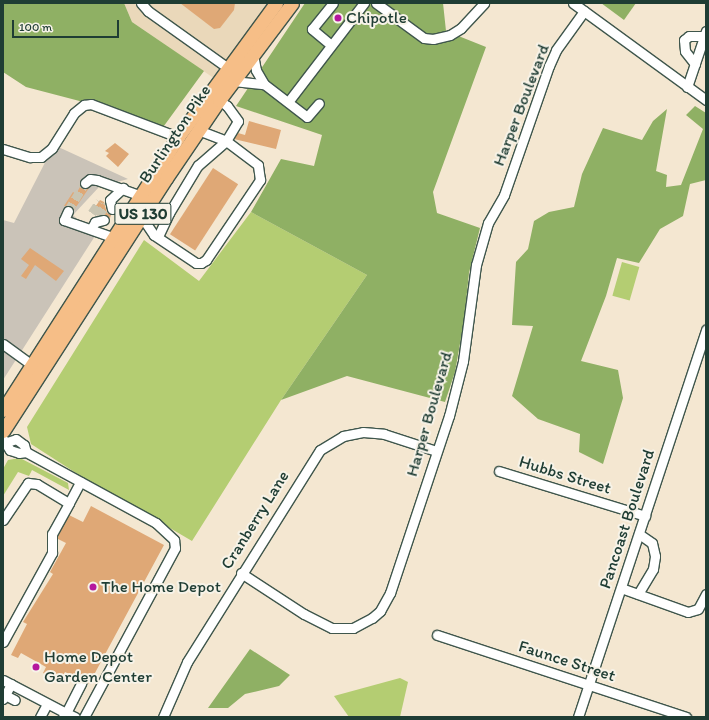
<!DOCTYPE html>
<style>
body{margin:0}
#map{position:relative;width:709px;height:720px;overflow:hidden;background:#f4e7d1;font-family:Itim,sans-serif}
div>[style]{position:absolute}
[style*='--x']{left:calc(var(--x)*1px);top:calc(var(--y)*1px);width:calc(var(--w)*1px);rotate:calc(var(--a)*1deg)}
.built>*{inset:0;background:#ead8ba}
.industrial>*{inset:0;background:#cac3b8}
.green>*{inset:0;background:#b4cd72;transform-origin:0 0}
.forest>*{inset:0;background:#8fb064}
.building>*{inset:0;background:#dfa876;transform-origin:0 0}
.minor-tunnel>*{height:9px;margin-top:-4.5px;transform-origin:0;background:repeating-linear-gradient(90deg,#c9c5b2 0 9px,transparent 0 13.5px)}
.roads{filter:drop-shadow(1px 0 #3f564c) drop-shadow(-1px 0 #3f564c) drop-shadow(0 1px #3f564c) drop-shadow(0 -1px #3f564c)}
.minor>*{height:9px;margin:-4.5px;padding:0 4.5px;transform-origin:4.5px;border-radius:4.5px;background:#fff}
.highway>*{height:13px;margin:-6.5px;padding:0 6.5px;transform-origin:6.5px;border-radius:6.5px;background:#f6be87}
.dots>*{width:11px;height:11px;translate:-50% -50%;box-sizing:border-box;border:2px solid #f7f3e8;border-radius:50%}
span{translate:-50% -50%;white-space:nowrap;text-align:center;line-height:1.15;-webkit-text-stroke:4px #f7f3e8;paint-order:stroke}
.shield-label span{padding:1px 3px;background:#f7f3e8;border:1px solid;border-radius:3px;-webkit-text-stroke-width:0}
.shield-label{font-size:16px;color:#1f3d34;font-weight:700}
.poi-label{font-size:17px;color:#1f3d34}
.left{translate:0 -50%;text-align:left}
.street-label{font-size:17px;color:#1f3d34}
.frame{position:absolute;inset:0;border:4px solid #1f3d34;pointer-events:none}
.scale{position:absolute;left:12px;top:20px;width:107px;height:18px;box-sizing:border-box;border:2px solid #1f3d34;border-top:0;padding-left:5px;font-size:12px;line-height:14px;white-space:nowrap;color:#1f3d34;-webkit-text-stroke:3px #f7f3e8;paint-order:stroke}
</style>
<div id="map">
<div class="built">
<i style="clip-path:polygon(124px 3px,276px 3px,218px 81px,132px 22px)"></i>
</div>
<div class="industrial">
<i style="clip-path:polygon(54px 145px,128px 179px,99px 187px,73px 215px,95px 236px,3px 380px,3px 220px,14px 223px)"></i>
</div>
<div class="green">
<i style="clip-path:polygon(251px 212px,367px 275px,281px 400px,192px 541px,76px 473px,31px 444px,27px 427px,144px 240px,199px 281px)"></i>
<i style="left:622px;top:262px;width:18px;height:35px;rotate:16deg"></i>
<i style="clip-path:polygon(20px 458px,68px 483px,69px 490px,32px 470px,29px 476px,18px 472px,3px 496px,3px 469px,8px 460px)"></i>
<i style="clip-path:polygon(400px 678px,408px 682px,400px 717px,349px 717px,334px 696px)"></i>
</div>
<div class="forest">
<i style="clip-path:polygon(3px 3px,124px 3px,132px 22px,204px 71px,161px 130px,91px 104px,26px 87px,3px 72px)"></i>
<i style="clip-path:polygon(305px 3px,443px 3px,446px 31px,486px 47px,433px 192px,437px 213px,480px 228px,469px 273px,464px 321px,455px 372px,445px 402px,347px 376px,281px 400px,367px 275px,251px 212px,281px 159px,314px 166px,322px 135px,236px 106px)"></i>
<i style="clip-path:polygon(601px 3px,636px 3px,624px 20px)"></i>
<i style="clip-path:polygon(695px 106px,706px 113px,706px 180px,690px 184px,683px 216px,660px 229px,639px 263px,617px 258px,606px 296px,581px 361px,618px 370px,623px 398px,603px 464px,579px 452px,580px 434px,538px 419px,512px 396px,533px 326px,512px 325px,516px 262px,528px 249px,534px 221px,549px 212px,574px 207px,582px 174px,603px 128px,642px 140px,653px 121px,667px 109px,656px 171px,667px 175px,666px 187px,681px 185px,703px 129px,686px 115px)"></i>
<i style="clip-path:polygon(250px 649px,290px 675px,279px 686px,245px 694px,228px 708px,208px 708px)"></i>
</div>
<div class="building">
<i style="clip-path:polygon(180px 3px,235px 3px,234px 10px,220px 28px,214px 29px)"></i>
<i style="clip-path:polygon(249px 121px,281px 130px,276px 149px,234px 139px,238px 133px,245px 135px)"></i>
<i style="clip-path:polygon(115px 143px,129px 154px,118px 167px,106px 156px,109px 153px,105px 151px)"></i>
<i style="left:213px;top:168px;width:30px;height:79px;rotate:33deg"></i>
<i style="clip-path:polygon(80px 187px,89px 188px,74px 210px,71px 206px,64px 206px,73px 192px,76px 194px)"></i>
<i style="clip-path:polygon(100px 200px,104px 202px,107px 213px,111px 215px,110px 218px,93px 210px)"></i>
<i style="clip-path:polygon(30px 248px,64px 271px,56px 281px,35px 265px,26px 279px,21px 276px,29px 265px,21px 259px)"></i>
<i style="clip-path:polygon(91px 506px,164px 545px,89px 684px,84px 678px,78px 678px,65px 672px,60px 682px,43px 673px,46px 667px,21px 653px,18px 658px,11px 655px,27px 624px,23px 622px,53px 574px,50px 572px,66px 543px,58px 539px,58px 536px,69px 515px,83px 522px)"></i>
</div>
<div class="minor-tunnel">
<i style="--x:68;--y:211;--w:33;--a:-59"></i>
<i style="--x:92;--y:213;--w:14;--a:-56"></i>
<i style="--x:98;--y:216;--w:14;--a:-54"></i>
</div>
<div class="roads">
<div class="minor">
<i style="--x:141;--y:3;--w:11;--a:49"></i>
<i style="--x:148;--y:11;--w:98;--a:35.5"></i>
<i style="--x:376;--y:3;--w:59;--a:36.1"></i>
<i style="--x:424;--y:38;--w:9;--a:6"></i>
<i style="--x:433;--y:39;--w:17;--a:-13"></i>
<i style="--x:450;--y:35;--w:13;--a:-32"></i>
<i style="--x:461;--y:28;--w:34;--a:-47"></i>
<i style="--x:573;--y:3;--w:165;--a:36.1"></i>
<i style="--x:331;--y:45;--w:25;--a:-140"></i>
<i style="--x:312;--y:29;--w:33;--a:-51"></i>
<i style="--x:695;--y:64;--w:16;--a:-128"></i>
<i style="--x:685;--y:51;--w:11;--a:-95"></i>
<i style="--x:684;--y:40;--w:6;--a:-39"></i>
<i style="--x:689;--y:36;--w:15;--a:0"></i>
<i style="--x:233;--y:81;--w:31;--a:6"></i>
<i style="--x:264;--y:84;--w:16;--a:-120"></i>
<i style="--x:256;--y:70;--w:16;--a:-101"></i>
<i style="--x:264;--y:84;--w:54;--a:37.5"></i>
<i style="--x:307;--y:117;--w:18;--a:-49"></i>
<i style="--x:687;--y:87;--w:59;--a:-71.3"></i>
<i style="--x:288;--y:102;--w:125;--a:-52.5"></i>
<i style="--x:198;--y:130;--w:30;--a:21"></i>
<i style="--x:226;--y:141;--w:23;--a:-59"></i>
<i style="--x:238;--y:121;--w:19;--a:-126"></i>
<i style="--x:227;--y:106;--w:10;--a:-143"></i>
<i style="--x:3;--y:149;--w:28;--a:17"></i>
<i style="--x:30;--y:157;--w:11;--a:0"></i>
<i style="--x:41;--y:157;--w:14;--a:-39"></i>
<i style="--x:52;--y:148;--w:41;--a:-57.8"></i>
<i style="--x:74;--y:113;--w:13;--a:-39"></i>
<i style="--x:84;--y:105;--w:7;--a:-8"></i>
<i style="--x:91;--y:104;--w:93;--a:20.8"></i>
<i style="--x:85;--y:183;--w:6;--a:-39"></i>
<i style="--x:90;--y:179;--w:7;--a:8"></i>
<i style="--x:97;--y:180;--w:45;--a:19.7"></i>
<i style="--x:112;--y:209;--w:9;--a:-103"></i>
<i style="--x:110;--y:200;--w:18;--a:-43"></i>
<i style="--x:68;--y:211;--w:10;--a:114"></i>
<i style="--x:64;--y:220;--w:51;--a:19.5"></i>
<i style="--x:141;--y:216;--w:23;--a:56"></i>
<i style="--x:154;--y:235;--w:50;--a:33.7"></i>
<i style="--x:196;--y:263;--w:5;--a:0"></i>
<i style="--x:201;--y:263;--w:6;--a:-31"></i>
<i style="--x:206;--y:260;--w:97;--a:-56"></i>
<i style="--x:260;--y:180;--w:15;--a:-98"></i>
<i style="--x:258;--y:165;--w:40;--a:-143"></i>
<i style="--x:226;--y:141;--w:37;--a:139"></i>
<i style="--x:198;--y:165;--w:56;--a:121.1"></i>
<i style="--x:169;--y:213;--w:26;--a:115"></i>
<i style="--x:91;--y:229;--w:8;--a:-60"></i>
<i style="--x:95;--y:222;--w:9;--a:-13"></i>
<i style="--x:3;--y:344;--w:36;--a:36"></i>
<i style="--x:3;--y:439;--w:13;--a:58"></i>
<i style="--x:10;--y:450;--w:9;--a:18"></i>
<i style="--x:19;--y:453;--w:7;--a:-8"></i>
<i style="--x:26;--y:452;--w:148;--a:28.6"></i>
<i style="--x:156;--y:523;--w:25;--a:43"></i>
<i style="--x:174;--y:540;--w:8;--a:83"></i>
<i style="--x:175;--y:548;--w:192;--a:118.3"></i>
<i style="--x:7;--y:442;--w:9;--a:-18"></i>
<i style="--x:16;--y:439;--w:10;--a:37"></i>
<i style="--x:24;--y:445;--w:7;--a:74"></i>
<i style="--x:499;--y:471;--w:153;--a:17.1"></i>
<i style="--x:3;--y:520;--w:45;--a:-56"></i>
<i style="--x:28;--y:483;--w:9;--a:6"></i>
<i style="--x:37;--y:484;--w:37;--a:31"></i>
<i style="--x:69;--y:503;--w:24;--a:-62"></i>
<i style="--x:241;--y:573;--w:75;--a:33.1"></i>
<i style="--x:304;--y:614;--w:31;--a:27"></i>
<i style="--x:332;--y:628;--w:21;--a:0"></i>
<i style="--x:353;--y:628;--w:21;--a:-28"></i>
<i style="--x:372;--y:618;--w:11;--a:-41"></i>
<i style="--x:380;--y:611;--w:21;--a:-61"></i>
<i style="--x:390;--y:593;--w:187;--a:-71.6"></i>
<i style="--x:449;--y:416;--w:57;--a:-75.7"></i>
<i style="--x:463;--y:361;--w:97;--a:-82.3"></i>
<i style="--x:476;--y:265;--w:44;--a:-74.1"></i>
<i style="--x:488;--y:223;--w:32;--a:-60"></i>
<i style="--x:504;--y:195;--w:137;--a:-70.8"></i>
<i style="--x:549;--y:66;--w:17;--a:-66"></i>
<i style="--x:556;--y:50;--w:48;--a:-54.3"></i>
<i style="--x:621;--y:588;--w:71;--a:19.7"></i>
<i style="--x:688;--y:612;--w:10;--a:-17"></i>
<i style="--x:698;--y:609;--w:17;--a:-62"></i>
<i style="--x:638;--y:594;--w:29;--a:-59"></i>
<i style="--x:653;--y:569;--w:13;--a:-81"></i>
<i style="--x:655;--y:556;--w:13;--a:-103"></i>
<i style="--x:652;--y:543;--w:16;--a:-145"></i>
<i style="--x:437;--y:635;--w:262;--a:18.2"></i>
<i style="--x:3;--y:642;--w:102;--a:-61.2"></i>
<i style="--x:52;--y:553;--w:19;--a:-90"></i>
<i style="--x:52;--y:534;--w:35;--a:-61"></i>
<i style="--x:3;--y:680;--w:71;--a:27.6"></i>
<i style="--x:66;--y:713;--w:5;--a:127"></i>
<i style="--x:3;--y:694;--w:13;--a:27"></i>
<i style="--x:3;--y:699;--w:17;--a:-62"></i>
<i style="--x:40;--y:717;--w:15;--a:-62"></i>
<i style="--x:75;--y:717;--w:10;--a:-156"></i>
<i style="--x:66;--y:713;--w:34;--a:-63"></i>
<i style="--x:163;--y:717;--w:60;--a:-66.4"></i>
<i style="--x:187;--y:662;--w:250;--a:-57.9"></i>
<i style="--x:320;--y:450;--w:27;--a:-31"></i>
<i style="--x:343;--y:436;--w:20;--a:-11"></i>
<i style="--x:363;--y:432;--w:21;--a:5"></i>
<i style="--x:384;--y:434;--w:55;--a:18.1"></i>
<i style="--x:578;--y:717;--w:408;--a:-71.7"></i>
</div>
<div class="highway">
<i style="--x:3;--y:410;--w:324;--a:-57.3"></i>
<i style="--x:178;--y:137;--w:166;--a:-53.8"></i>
<i style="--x:3;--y:431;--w:301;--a:-57.2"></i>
<i style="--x:166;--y:178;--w:94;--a:-55.8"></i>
<i style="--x:219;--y:100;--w:121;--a:-53"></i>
</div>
</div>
<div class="dots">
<i style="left:338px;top:18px;background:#b5179e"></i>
<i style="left:93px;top:587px;background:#b5179e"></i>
<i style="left:36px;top:667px;background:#b5179e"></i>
</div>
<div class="shield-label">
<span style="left:143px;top:214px">US 130</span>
</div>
<div class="poi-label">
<span class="left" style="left:346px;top:18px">Chipotle</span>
<span class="left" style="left:101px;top:587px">The Home Depot</span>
<span class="left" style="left:44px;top:667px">Home Depot<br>Garden Center</span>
</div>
<div class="street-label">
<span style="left:521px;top:105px;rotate:-69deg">Harper Boulevard</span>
<span style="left:175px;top:134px;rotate:-56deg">Burlington Pike</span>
<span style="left:429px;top:414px;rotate:-74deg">Harper Boulevard</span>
<span style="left:565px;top:475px;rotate:17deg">Hubbs Street</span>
<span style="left:627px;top:519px;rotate:-72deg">Pancoast Boulevard</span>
<span style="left:255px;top:520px;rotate:-58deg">Cranberry Lane</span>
<span style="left:567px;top:661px;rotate:18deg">Faunce Street</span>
</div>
<div class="frame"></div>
<div class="scale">100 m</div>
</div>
